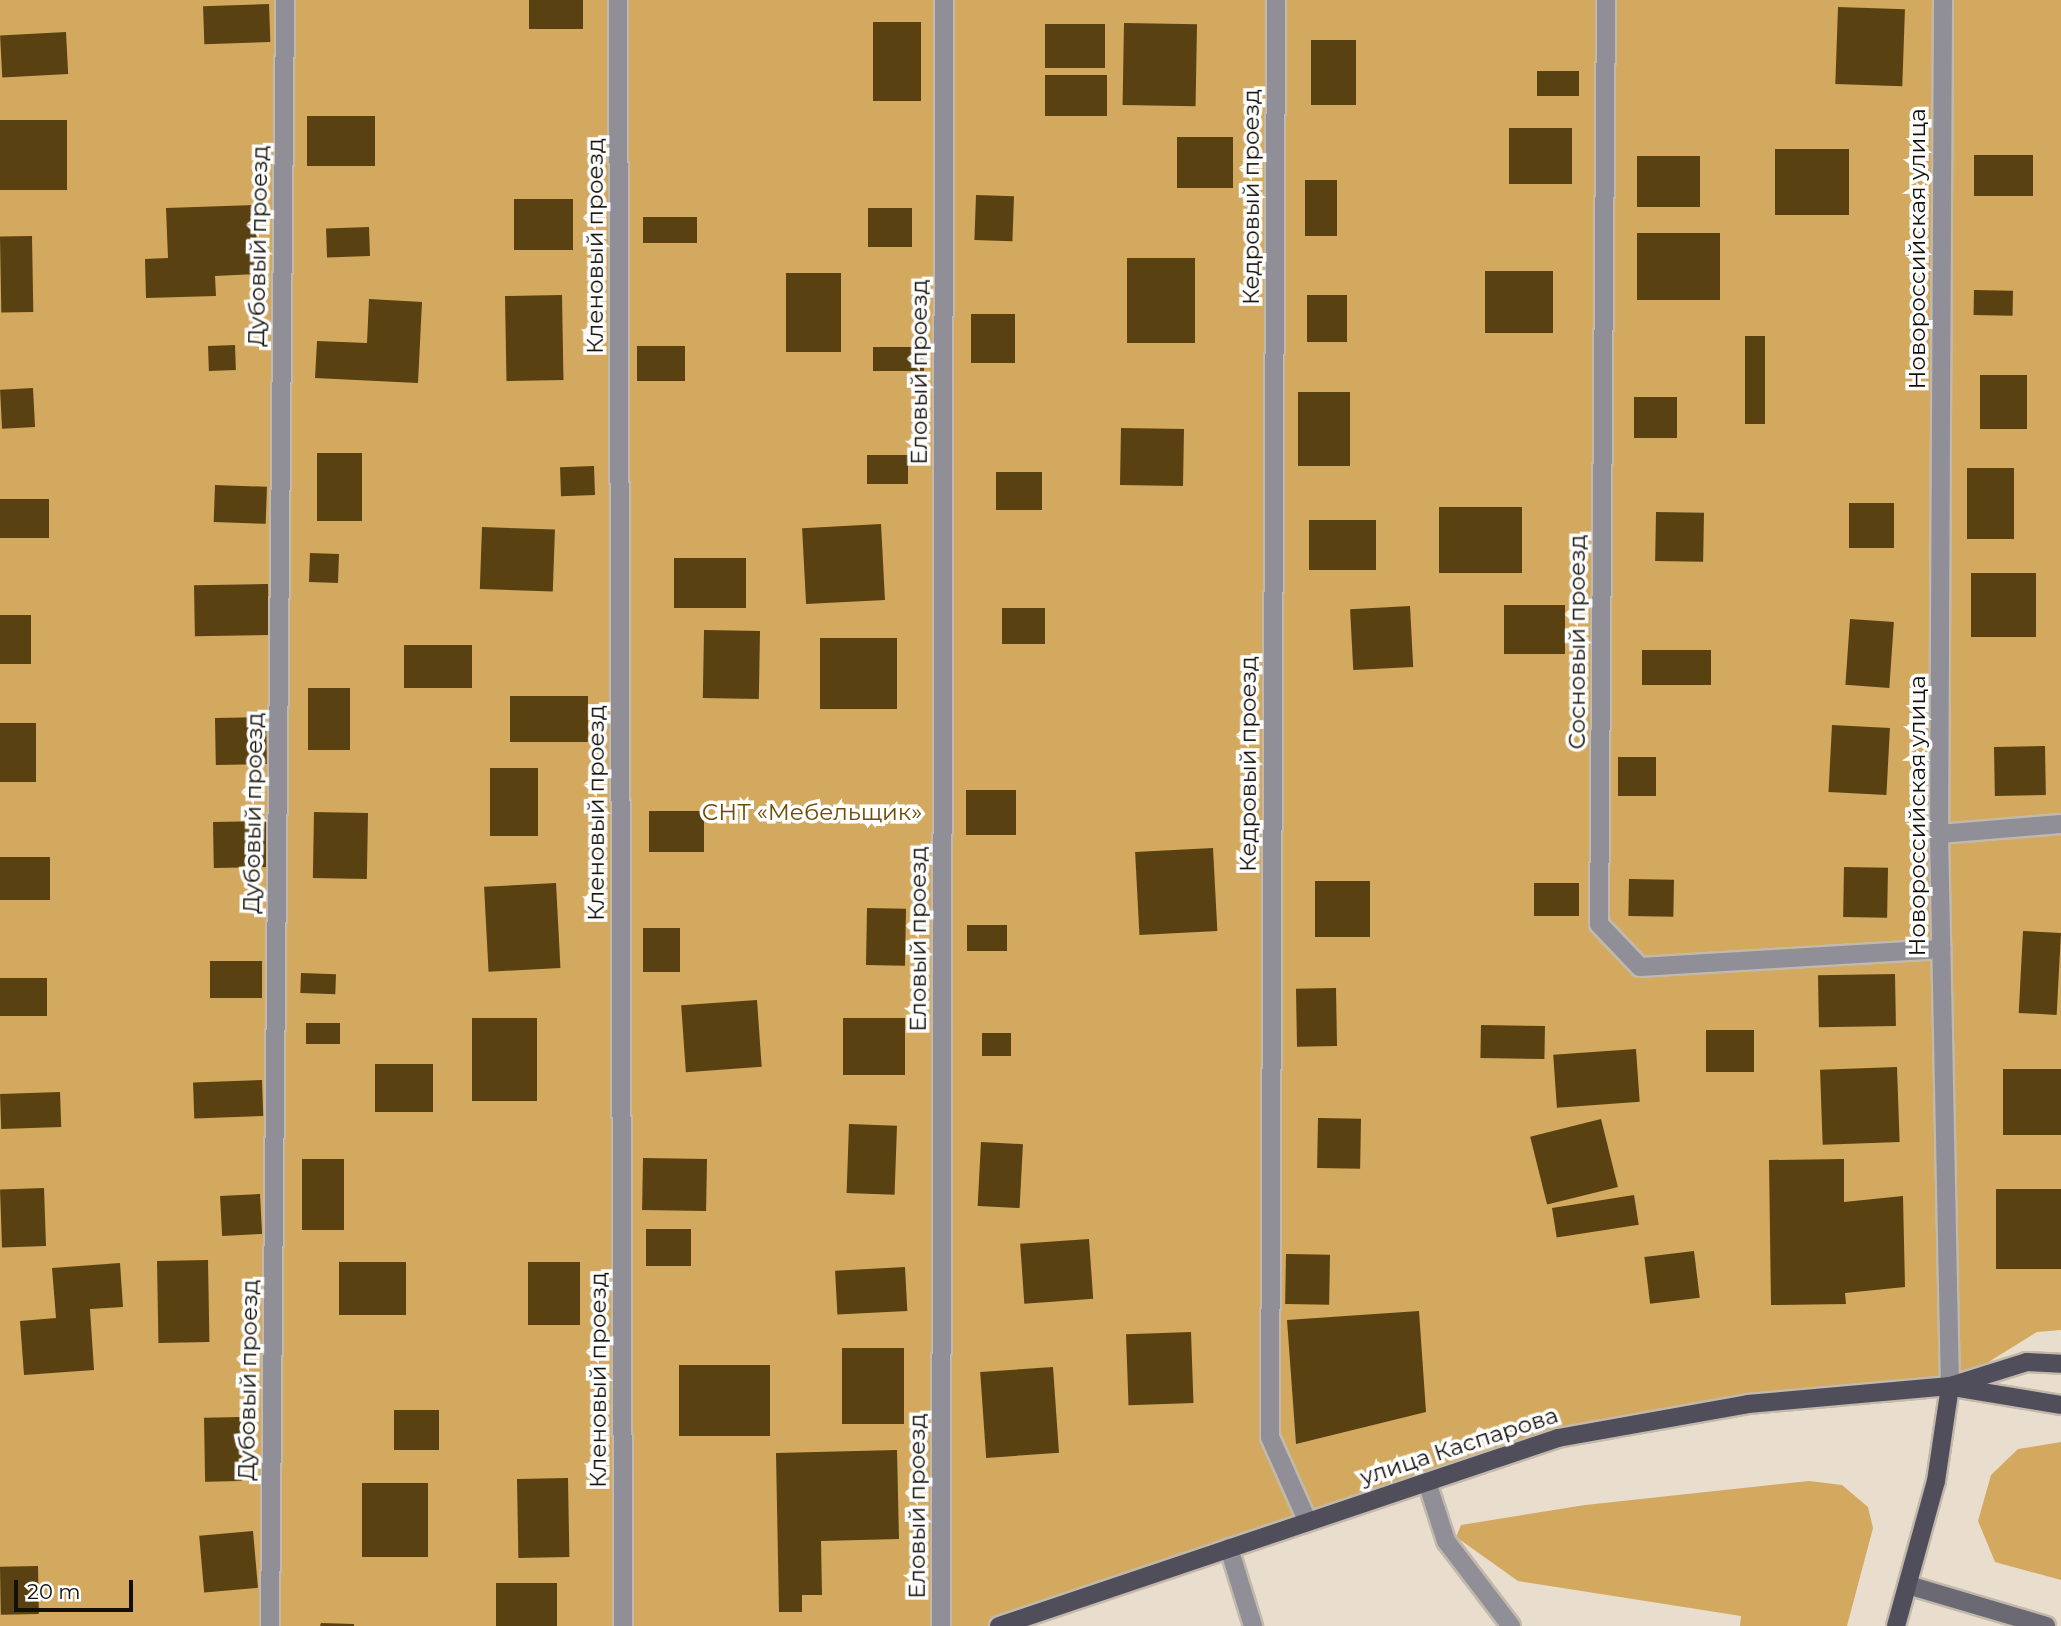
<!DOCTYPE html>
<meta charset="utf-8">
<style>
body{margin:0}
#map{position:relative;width:2061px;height:1626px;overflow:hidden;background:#e9dece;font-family:Montserrat,sans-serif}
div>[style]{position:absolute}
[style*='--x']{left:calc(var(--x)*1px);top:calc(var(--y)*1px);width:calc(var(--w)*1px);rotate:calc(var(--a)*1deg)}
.green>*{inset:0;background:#d3a960}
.building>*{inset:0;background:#5a4111;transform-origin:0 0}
.roads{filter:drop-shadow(2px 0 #c2b9ab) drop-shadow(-2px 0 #c2b9ab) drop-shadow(0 2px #c2b9ab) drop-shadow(0 -2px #c2b9ab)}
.lane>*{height:18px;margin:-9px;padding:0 9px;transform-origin:9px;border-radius:9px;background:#908f97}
.street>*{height:18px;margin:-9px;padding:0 9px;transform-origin:9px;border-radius:9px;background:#908f97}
.secondary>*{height:18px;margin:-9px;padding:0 9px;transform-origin:9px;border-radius:9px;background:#6b6974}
.primary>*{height:18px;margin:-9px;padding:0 9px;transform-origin:9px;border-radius:9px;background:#504e5b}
span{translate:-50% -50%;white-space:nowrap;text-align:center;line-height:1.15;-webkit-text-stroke:7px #fff;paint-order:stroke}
.street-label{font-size:23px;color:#13100a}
.park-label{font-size:23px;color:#6d4c03}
.scale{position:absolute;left:14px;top:1580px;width:119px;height:32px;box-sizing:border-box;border:4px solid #13100a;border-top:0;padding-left:9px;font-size:21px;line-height:24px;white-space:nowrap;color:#13100a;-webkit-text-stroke:5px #fff;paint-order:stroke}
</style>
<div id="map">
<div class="green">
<i style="clip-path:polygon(0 0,2061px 0,2061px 1330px,2037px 1332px,1950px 1386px,1748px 1404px,1558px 1438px,999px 1626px,0 1626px)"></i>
<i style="clip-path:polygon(2061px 1442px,2061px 1580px,1995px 1562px,1978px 1521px,1991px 1475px,2018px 1449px)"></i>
<i style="clip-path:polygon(1809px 1481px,1842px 1485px,1868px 1507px,1873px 1528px,1847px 1626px,1740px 1626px,1741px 1616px,1518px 1581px,1456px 1537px,1461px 1525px,1585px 1505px)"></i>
</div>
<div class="building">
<i style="left:529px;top:0;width:54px;height:29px"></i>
<i style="left:269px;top:4px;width:38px;height:66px;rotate:88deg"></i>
<i style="left:1838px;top:7px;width:67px;height:77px;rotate:2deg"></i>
<i style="left:921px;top:22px;width:79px;height:48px;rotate:90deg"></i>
<i style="left:1124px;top:23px;width:73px;height:82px;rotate:1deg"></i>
<i style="left:1045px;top:24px;width:60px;height:44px"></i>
<i style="left:66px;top:32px;width:42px;height:66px;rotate:87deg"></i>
<i style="left:1311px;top:40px;width:45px;height:65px"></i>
<i style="left:1537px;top:71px;width:42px;height:25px"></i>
<i style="left:1045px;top:75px;width:62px;height:41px"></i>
<i style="left:307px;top:116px;width:68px;height:50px"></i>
<i style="left:0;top:120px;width:67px;height:70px"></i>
<i style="left:1509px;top:128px;width:63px;height:56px"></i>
<i style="left:1177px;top:137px;width:56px;height:51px"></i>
<i style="left:1849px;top:149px;width:66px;height:74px;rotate:90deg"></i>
<i style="left:1974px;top:155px;width:59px;height:41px"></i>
<i style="left:1637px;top:156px;width:63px;height:51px"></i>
<i style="left:1305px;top:180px;width:32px;height:56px"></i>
<i style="left:976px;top:195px;width:38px;height:45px;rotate:2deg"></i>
<i style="left:514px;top:199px;width:59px;height:51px"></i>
<i style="clip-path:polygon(255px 205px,258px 274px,215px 276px,216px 296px,146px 298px,145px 259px,168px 258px,166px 208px)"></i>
<i style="left:868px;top:208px;width:44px;height:39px"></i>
<i style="left:643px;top:217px;width:54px;height:26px"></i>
<i style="left:369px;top:227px;width:29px;height:43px;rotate:88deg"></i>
<i style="left:1637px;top:233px;width:83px;height:67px"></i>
<i style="left:32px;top:236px;width:76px;height:32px;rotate:89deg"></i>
<i style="left:1127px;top:258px;width:68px;height:85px"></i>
<i style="left:1485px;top:271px;width:68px;height:62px"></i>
<i style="left:786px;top:273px;width:55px;height:79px"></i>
<i style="left:1974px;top:290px;width:39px;height:25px;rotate:1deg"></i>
<i style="left:562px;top:295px;width:85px;height:57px;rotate:89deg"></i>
<i style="left:1307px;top:295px;width:40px;height:47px"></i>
<i style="clip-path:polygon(369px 299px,422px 302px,418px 383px,315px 378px,317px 341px,367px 343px)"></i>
<i style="left:971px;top:314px;width:44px;height:49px"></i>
<i style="left:1745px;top:336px;width:20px;height:88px"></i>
<i style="left:235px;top:345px;width:25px;height:27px;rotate:88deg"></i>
<i style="left:637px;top:346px;width:48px;height:35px"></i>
<i style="left:873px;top:347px;width:51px;height:24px"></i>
<i style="left:1980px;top:375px;width:47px;height:54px"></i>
<i style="left:33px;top:388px;width:39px;height:33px;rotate:87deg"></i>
<i style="left:1298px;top:392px;width:52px;height:74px"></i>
<i style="left:1634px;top:397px;width:43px;height:41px"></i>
<i style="left:1121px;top:428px;width:63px;height:57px;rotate:1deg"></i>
<i style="left:317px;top:453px;width:45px;height:68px"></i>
<i style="left:867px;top:455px;width:41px;height:29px"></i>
<i style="left:594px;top:466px;width:29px;height:34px;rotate:88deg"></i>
<i style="left:1967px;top:468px;width:47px;height:71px"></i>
<i style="left:996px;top:472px;width:46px;height:38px"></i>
<i style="left:215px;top:485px;width:52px;height:37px;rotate:2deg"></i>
<i style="left:0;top:499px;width:49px;height:39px"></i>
<i style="left:1849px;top:503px;width:45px;height:45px"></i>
<i style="left:1439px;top:507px;width:83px;height:66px"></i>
<i style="left:1656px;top:512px;width:48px;height:49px;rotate:1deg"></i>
<i style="left:1309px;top:520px;width:67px;height:50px"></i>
<i style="left:881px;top:524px;width:76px;height:79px;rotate:87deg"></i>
<i style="left:482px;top:527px;width:73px;height:62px;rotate:2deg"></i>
<i style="left:310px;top:553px;width:29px;height:29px;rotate:2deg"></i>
<i style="left:674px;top:558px;width:72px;height:50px"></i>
<i style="left:1971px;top:573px;width:65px;height:64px"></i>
<i style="left:268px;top:584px;width:51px;height:74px;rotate:89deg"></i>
<i style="left:1504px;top:605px;width:61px;height:49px"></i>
<i style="left:1410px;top:606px;width:61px;height:60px;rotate:87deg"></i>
<i style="left:1002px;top:608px;width:43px;height:36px"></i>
<i style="left:0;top:615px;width:31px;height:49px"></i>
<i style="left:1850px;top:619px;width:44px;height:66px;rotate:4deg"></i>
<i style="left:704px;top:630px;width:56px;height:68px;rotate:1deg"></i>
<i style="left:897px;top:638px;width:71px;height:77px;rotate:90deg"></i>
<i style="left:404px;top:645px;width:68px;height:43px"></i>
<i style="left:1642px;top:650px;width:69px;height:35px"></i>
<i style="left:308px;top:688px;width:42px;height:62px"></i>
<i style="left:588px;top:696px;width:46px;height:78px;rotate:90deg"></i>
<i style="left:266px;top:717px;width:47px;height:51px;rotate:89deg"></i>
<i style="left:0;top:723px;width:36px;height:59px"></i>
<i style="left:1832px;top:725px;width:58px;height:67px;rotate:3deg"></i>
<i style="left:2045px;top:746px;width:49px;height:51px;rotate:89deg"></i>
<i style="left:1618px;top:757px;width:38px;height:39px"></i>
<i style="left:490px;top:768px;width:48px;height:68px"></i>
<i style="left:966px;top:790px;width:50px;height:45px"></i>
<i style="left:649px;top:811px;width:55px;height:41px"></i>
<i style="left:314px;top:812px;width:54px;height:66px;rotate:1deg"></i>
<i style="left:267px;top:821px;width:46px;height:54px;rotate:89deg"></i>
<i style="left:1213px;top:848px;width:83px;height:78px;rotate:87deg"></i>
<i style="left:0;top:857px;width:50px;height:43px"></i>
<i style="left:1844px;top:867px;width:44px;height:50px;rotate:1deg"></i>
<i style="left:1629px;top:879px;width:45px;height:37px;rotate:1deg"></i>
<i style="left:1315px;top:881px;width:55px;height:56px"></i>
<i style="left:556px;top:883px;width:85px;height:72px;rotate:87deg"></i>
<i style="left:1534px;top:883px;width:45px;height:33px"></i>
<i style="left:867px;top:908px;width:39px;height:57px;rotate:1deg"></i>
<i style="left:967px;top:925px;width:40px;height:26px"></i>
<i style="left:643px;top:928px;width:37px;height:44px"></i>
<i style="left:2023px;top:931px;width:38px;height:82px;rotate:3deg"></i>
<i style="left:210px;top:961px;width:52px;height:37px"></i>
<i style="left:301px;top:973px;width:35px;height:20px;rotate:2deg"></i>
<i style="left:1895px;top:974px;width:52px;height:77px;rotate:89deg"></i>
<i style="left:47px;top:978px;width:38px;height:47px;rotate:90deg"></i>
<i style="left:1336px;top:988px;width:58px;height:40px;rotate:89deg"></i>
<i style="left:757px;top:1000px;width:67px;height:76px;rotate:86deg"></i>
<i style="left:472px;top:1018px;width:65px;height:83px"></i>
<i style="left:843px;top:1018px;width:62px;height:57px"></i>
<i style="left:306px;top:1023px;width:34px;height:21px"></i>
<i style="left:1481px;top:1025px;width:64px;height:33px;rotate:1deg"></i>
<i style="left:1706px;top:1030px;width:48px;height:42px"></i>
<i style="left:1011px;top:1033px;width:23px;height:29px;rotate:90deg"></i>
<i style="left:1636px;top:1049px;width:53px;height:83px;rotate:86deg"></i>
<i style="left:433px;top:1064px;width:48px;height:58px;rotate:90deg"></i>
<i style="left:1897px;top:1067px;width:75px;height:77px;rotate:88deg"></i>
<i style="left:2003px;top:1069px;width:58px;height:66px"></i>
<i style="left:262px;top:1080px;width:36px;height:69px;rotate:88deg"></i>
<i style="left:60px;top:1092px;width:35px;height:60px;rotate:88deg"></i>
<i style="left:1318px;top:1118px;width:43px;height:50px;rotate:1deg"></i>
<i style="left:1601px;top:1119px;width:70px;height:73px;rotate:76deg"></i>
<i style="left:849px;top:1124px;width:48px;height:69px;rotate:2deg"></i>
<i style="left:981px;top:1142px;width:42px;height:64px;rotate:3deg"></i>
<i style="left:643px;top:1158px;width:64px;height:52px;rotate:1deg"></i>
<i style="left:302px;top:1159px;width:42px;height:71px"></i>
<i style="clip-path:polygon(1844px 1159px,1844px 1202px,1903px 1196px,1905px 1287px,1845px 1293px,1846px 1304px,1771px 1305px,1769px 1160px)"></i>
<i style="left:44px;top:1188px;width:58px;height:44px;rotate:88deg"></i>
<i style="left:2061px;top:1189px;width:80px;height:65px;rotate:90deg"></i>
<i style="left:260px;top:1194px;width:40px;height:40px;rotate:87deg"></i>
<i style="left:1634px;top:1195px;width:30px;height:83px;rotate:81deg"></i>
<i style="left:646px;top:1229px;width:45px;height:37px"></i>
<i style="left:1089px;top:1239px;width:60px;height:69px;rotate:86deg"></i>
<i style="left:1694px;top:1251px;width:47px;height:50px;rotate:83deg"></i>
<i style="left:1286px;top:1254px;width:44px;height:50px;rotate:1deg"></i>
<i style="left:208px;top:1260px;width:82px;height:51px;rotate:89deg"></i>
<i style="left:339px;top:1262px;width:67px;height:53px"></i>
<i style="left:528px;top:1262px;width:52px;height:63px"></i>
<i style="clip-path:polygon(120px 1263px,123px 1307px,90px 1309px,94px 1370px,24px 1375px,20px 1321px,56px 1318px,52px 1268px)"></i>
<i style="left:905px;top:1267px;width:44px;height:70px;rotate:87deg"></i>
<i style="clip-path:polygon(1419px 1311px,1426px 1412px,1296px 1444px,1287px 1320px)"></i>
<i style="left:1191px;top:1332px;width:71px;height:65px;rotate:88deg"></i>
<i style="left:842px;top:1348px;width:62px;height:76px"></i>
<i style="left:679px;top:1365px;width:91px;height:71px"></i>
<i style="left:1053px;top:1367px;width:86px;height:73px;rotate:86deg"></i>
<i style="left:394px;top:1410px;width:45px;height:40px"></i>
<i style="left:241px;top:1417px;width:64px;height:37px;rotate:89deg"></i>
<i style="clip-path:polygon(897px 1450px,899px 1539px,821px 1541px,822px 1595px,802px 1595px,802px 1612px,779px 1612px,776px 1453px)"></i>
<i style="left:568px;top:1478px;width:79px;height:51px;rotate:89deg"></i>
<i style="left:362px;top:1483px;width:66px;height:74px"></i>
<i style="left:253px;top:1531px;width:57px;height:54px;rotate:85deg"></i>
<i style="left:38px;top:1566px;width:48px;height:38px;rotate:89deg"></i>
<i style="left:496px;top:1583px;width:61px;height:43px"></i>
<i style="clip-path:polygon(321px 1623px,354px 1624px,354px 1626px,320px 1626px)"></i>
</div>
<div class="roads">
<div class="lane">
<i style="--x:1427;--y:1482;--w:62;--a:72.1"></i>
<i style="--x:1446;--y:1541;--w:107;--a:52.6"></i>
<i style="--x:1229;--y:1548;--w:82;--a:72.9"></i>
</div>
<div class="street">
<i style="--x:618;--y:0;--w:1626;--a:89.82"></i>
<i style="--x:1276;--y:0;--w:1437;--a:90.24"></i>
<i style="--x:1270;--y:1437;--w:91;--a:66"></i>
<i style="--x:1606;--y:0;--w:924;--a:90.43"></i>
<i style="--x:1599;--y:924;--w:59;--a:46.4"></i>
<i style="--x:1640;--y:967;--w:302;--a:-3.4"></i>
<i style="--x:1943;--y:0;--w:834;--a:90.27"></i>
<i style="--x:1939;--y:834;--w:552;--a:88.86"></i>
<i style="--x:1939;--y:834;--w:122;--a:-4.7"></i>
<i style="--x:270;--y:1626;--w:1626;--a:-89.47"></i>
<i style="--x:941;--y:1626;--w:1626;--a:-89.89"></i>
</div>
<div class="secondary">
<i style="--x:1908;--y:1585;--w:144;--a:16.5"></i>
</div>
<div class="primary">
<i style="--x:1953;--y:1387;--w:109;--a:9.5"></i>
<i style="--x:999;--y:1626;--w:590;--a:-18.59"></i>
<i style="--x:1558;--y:1438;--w:193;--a:-10.1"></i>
<i style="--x:1748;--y:1404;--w:203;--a:-5.1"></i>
<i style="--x:1950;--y:1386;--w:81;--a:-17.3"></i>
<i style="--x:2027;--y:1362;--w:34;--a:3"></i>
<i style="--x:1896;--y:1626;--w:150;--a:-74.6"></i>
<i style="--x:1936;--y:1481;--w:96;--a:-81.6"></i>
</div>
</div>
<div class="street-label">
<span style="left:1251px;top:197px;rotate:-90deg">Кедровый проезд</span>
<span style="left:258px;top:246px;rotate:-89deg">Дубовый проезд</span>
<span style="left:595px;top:246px;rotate:-90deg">Кленовый проезд</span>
<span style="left:1917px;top:249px;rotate:-90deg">Новороссийская улица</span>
<span style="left:919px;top:372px;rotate:-90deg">Еловый проезд</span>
<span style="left:1577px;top:642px;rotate:-90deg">Сосновый проезд</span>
<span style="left:1248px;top:764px;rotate:-90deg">Кедровый проезд</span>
<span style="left:253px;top:813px;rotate:-89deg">Дубовый проезд</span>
<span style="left:596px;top:813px;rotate:-90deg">Кленовый проезд</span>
<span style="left:1917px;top:816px;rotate:-90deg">Новороссийская улица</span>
<span style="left:918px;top:939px;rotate:-90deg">Еловый проезд</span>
<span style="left:248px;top:1380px;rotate:-89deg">Дубовый проезд</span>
<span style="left:598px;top:1380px;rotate:-90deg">Кленовый проезд</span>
<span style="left:1459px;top:1446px;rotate:-18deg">улица Каспарова</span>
<span style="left:917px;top:1506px;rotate:-90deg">Еловый проезд</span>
</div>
<div class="park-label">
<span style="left:812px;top:812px">СНТ «Мебельщик»</span>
</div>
<div class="scale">20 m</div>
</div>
